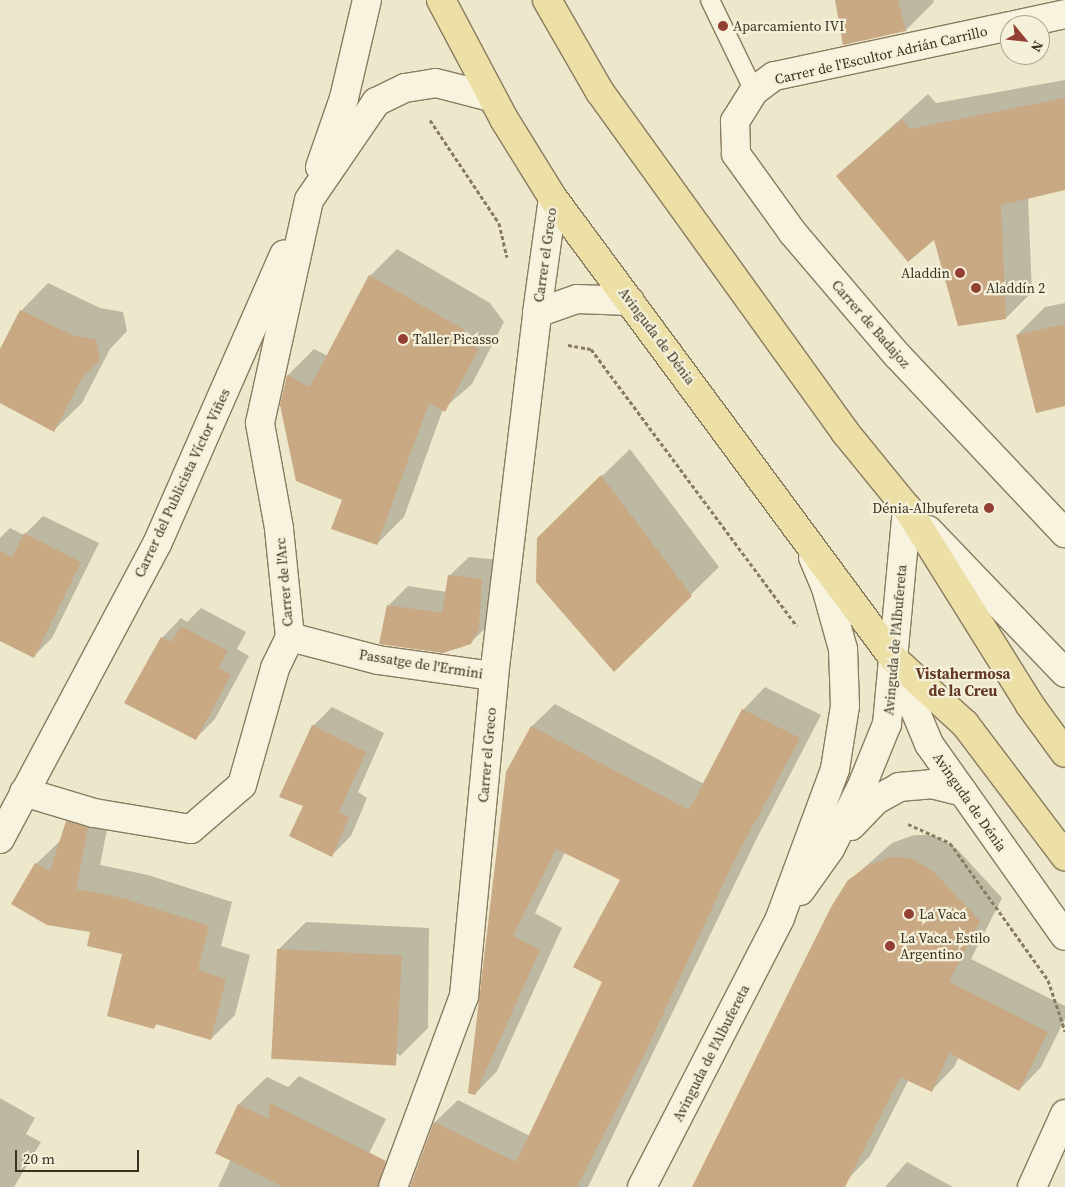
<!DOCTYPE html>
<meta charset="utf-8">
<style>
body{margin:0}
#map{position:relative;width:1065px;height:1187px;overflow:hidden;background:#ede7cb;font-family:"Source Serif 4",serif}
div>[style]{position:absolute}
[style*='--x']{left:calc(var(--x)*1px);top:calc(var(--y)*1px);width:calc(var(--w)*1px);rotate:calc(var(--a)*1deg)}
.shadow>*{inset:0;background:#0003}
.building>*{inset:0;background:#c8a983;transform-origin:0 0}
.path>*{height:3px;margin-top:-1.5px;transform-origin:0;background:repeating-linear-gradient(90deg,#897b60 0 4px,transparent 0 6.5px)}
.roads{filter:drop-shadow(1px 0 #897b60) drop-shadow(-1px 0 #897b60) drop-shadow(0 1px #897b60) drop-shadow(0 -1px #897b60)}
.lane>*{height:18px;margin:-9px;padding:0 9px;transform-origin:9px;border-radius:9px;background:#f7f3de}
.street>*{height:28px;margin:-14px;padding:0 14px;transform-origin:14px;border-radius:14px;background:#f7f3de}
.secondary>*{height:28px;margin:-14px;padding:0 14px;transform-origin:14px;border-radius:14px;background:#f7f3de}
.primary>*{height:28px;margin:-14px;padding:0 14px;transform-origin:14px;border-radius:14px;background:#ece0a6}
.dots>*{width:14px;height:14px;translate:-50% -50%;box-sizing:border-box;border:2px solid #f4f0da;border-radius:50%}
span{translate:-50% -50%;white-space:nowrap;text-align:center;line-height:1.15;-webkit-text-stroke:4.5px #f4f0da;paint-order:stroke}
.poi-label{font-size:14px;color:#3a3122}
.left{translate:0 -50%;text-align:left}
.right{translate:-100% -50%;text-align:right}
.street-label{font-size:14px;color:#3a3122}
.neighbourhood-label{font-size:15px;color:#643a24;font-weight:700}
.north{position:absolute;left:1000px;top:15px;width:50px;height:50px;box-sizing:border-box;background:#f4f0da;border:1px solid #aaa490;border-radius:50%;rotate:118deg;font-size:14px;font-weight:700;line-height:20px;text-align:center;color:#3a3122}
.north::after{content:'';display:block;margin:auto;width:18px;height:22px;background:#943f33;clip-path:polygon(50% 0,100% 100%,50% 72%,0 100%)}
.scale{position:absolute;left:15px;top:1150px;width:124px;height:22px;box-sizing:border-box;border:2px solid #3a3122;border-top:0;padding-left:6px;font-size:15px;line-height:18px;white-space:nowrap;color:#3a3122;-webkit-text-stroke:4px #f4f0da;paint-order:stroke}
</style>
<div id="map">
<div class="shadow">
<i style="clip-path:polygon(836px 0,933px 0,934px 2px,906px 30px,844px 43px)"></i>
<i style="clip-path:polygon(1065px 80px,1065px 189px,1028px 197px,1032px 292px,1006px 318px,935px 237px,837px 176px,928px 94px,936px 103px)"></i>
<i style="clip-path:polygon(397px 249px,490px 303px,504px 322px,472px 384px,443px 409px,404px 517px,377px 544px,281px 405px,288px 375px,314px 349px,328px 356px,370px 276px)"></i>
<i style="clip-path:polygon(48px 283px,100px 308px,123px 312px,127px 331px,110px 349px,82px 403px,54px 430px,0 402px,0 352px,21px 311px)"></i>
<i style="clip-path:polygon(1065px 303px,1065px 404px,1017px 335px,1045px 307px)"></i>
<i style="clip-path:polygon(630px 449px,719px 567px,614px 670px,566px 511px)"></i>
<i style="clip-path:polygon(43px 516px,99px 543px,52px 638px,34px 656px,0 639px,0 538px,10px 528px,24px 535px)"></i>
<i style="clip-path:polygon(469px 557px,500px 560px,490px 624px,470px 643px,389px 605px,408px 586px,447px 592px,449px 576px)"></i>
<i style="clip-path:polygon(201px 608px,246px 632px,237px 649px,249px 656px,215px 719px,196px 738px,162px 638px,181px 618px,187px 622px)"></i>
<i style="clip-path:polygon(765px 687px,821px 715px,756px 840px,588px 1187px,410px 1187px,435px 1122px,458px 1100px,530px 1136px,604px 981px,621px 879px,565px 852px,535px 913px,562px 928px,497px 1071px,475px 1094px,507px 773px,532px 726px,555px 704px,704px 784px,743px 710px)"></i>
<i style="clip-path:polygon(332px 707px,384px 733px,358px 792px,367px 798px,351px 836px,332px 855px,313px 726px)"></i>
<i style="clip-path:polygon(91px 798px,112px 804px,100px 865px,148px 875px,232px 902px,221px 946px,250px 955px,235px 1015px,211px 1039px,158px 1023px,154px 1027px,124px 953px,91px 931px,36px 864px,61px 840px,67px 822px)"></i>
<i style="clip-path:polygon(914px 835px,933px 835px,956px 848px,1002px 898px,971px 959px,1065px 1006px,1065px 1019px,1041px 1067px,1019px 1090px,959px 1057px,954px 1067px,932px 1090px,909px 1079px,870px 1156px,848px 1179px,818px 1187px,693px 1187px,849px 881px,892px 843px)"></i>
<i style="clip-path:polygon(306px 922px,429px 928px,428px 1028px,400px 1056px,278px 950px)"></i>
<i style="clip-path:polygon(299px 1076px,386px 1119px,356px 1180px,349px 1187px,218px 1187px,231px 1159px,217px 1153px,239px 1104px,267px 1077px,288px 1087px)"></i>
<i style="clip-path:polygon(0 1098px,35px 1118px,26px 1134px,41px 1142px,14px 1187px,0 1187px)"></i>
<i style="clip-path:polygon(907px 1162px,953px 1187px,885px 1187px)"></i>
</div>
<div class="building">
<i style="clip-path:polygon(835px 0,898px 0,906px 31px,843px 45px)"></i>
<i style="clip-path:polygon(1065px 98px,1065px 190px,1001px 205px,1006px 319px,958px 326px,934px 240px,908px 262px,836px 176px,902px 119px,910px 129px)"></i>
<i style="clip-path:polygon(369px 275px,463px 329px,478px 350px,445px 412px,429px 403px,377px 545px,331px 529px,342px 500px,296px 481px,280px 405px,287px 375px,310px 387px)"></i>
<i style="clip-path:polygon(20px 310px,72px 335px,96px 340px,100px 360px,82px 378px,54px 432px,0 403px,0 349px)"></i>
<i style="clip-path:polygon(1065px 324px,1065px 406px,1036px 413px,1016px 335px)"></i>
<i style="clip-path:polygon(601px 475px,692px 596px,614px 672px,536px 582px,537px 538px)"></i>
<i style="clip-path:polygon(24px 533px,81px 562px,34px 658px,0 641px,0 550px,12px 557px)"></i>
<i style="clip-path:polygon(448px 575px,482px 579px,479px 628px,471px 644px,443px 653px,379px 644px,387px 605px,442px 613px)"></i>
<i style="clip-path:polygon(181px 626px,228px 651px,219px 668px,231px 675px,196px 740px,124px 703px,161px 637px,171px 642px)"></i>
<i style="clip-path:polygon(742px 709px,800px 738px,733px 863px,645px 1053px,577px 1187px,410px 1187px,434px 1122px,516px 1162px,602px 982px,573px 967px,620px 880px,556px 849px,513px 936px,540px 950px,475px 1095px,468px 1093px,506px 772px,531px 726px,689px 810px)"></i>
<i style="clip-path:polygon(312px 725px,366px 752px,339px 812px,349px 817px,332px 857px,289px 836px,303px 806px,279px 797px)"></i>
<i style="clip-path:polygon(66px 821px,88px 828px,76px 889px,123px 898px,209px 926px,198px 970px,226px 979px,211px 1040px,156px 1024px,154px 1029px,107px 1016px,122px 954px,87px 946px,90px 932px,47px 925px,11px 904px,35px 863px,50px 871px)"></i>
<i style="clip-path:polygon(890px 857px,910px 858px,933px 871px,980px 921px,949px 982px,1048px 1032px,1019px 1091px,949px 1053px,932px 1092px,900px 1077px,845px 1187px,692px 1187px,831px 907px,848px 880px,869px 865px)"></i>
<i style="left:277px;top:949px;width:125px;height:110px;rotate:3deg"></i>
<i style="clip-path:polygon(270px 1103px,386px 1161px,378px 1187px,283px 1187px,215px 1153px,238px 1104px,269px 1119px)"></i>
</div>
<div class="path">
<i style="--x:430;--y:120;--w:124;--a:56.2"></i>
<i style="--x:499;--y:223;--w:35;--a:77"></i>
<i style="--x:568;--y:345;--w:23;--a:10"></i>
<i style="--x:591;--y:349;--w:345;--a:53.4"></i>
<i style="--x:908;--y:824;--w:46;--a:24.3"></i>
<i style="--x:950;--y:843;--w:168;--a:54.4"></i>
<i style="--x:1048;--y:980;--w:54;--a:71.6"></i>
</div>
<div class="roads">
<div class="lane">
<i style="--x:710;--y:0;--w:101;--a:64.2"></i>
</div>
<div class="street">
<i style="--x:1015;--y:25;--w:51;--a:-12.4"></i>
<i style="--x:1010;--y:26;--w:241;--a:168"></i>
<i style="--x:774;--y:76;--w:25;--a:143"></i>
<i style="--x:754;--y:91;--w:36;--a:122"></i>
<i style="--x:735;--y:121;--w:33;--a:88"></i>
<i style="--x:736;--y:154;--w:97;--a:54.2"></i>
<i style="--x:793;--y:233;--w:160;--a:49.6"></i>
<i style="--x:897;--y:355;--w:245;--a:46.7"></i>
<i style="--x:320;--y:167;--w:73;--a:-70.8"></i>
<i style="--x:344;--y:98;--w:101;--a:-76.8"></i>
<i style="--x:537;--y:313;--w:42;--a:-19.3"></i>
<i style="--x:577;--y:299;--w:53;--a:2.2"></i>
<i style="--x:290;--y:637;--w:91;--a:14.6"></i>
<i style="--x:378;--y:660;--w:117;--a:7.9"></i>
<i style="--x:24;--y:792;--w:73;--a:16.7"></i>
<i style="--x:94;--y:813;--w:98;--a:9.4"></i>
<i style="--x:191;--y:829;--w:67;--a:-40.8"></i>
<i style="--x:242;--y:785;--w:122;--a:-74.2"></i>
<i style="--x:275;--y:668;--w:34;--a:-64"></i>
<i style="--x:290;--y:637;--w:110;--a:-95.8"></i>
<i style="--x:279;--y:528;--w:107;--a:-100.3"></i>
<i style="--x:260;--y:423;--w:228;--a:-77.6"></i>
<i style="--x:309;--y:200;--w:119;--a:-55.6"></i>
<i style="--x:376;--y:102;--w:32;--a:-26"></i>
<i style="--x:405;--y:88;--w:31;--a:-9"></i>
<i style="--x:436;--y:83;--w:57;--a:14.3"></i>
<i style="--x:0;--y:839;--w:334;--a:-62"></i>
<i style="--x:157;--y:544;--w:316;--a:-66.3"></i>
<i style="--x:393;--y:1187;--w:204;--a:-69.6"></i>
<i style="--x:464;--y:996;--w:321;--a:-84.6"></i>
<i style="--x:494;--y:676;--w:366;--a:-83.2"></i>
<i style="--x:537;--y:313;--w:116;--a:-82.1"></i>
<i style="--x:1032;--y:1187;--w:80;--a:-65.7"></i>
</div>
<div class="secondary">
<i style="--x:928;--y:530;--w:198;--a:46.2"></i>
<i style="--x:895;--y:662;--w:89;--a:67.5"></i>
<i style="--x:929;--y:744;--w:235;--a:54.7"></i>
<i style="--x:851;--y:826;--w:36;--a:-46"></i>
<i style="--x:876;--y:800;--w:26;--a:-29"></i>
<i style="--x:899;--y:787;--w:32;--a:-5"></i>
<i style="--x:931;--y:784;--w:33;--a:14"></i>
<i style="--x:800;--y:891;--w:52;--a:-54.5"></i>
<i style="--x:830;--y:849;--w:68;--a:-63.1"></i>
<i style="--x:861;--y:788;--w:69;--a:-67.9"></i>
<i style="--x:887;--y:724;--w:217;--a:-84.7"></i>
<i style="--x:642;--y:1187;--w:302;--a:-62.8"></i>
<i style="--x:780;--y:918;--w:159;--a:-69.7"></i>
<i style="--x:835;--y:769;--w:64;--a:-81"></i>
<i style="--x:845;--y:706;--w:57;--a:-92"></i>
<i style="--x:843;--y:649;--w:63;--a:-105.6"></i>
<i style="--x:826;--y:588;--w:33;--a:-113"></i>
</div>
<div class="primary">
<i style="--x:441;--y:0;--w:135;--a:62.1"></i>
<i style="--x:504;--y:119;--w:93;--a:58.2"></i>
<i style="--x:553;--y:198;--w:573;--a:53.51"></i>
<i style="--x:894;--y:659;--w:96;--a:42.5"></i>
<i style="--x:965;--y:724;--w:166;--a:52.9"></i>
<i style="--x:547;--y:0;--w:106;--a:60.1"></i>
<i style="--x:600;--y:92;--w:419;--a:54.2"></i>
<i style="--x:845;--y:432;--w:98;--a:50.8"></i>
<i style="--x:907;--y:508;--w:232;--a:58"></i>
<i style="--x:1030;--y:705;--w:59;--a:53.9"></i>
</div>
</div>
<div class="dots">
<i style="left:723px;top:26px;background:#943f33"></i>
<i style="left:960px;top:273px;background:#943f33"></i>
<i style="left:976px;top:288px;background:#943f33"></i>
<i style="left:403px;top:339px;background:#943f33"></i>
<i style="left:989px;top:508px;background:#943f33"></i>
<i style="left:909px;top:914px;background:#943f33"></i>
<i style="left:890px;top:946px;background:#943f33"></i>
</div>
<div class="poi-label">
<span class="left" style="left:733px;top:26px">Aparcamiento IVI</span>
<span class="right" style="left:950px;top:273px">Aladdin</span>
<span class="left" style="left:986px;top:288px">Aladdín 2</span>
<span class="left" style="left:413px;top:339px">Taller Picasso</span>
<span class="right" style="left:979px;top:508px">Dénia-Albufereta</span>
<span class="left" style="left:919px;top:914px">La Vaca</span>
<span class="left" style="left:900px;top:946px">La Vaca. Estilo<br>Argentino</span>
</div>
<div class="street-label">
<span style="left:881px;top:55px;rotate:-13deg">Carrer de l'Escultor Adrián Carrillo</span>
<span style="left:545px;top:255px;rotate:-82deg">Carrer el Greco</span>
<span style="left:871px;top:324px;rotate:49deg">Carrer de Badajoz</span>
<span style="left:657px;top:336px;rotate:53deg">Avinguda de Dénia</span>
<span style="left:182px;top:483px;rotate:-65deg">Carrer del Publicista Víctor Viñes</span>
<span style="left:284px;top:582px;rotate:-95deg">Carrer de l'Arc</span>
<span style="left:895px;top:640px;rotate:-85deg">Avinguda de l'Albufereta</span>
<span style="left:421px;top:664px;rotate:9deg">Passatge de l'Ermini</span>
<span style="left:487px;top:755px;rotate:-85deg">Carrer el Greco</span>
<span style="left:970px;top:802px;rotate:55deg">Avinguda de Dénia</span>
<span style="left:711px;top:1053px;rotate:-63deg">Avinguda de l'Albufereta</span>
</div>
<div class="neighbourhood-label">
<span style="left:963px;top:682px">Vistahermosa<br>de la Creu</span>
</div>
<div class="north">N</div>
<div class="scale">20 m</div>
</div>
